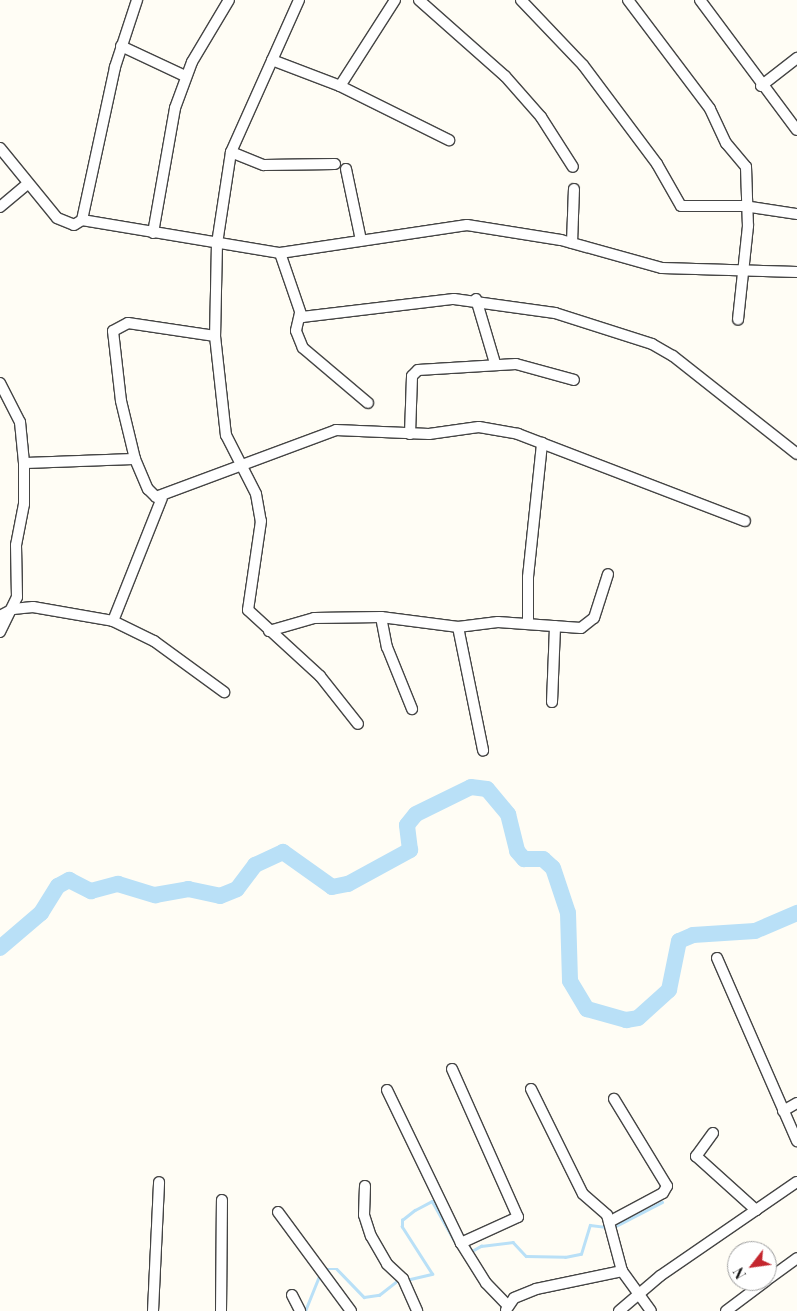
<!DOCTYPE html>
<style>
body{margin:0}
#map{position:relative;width:797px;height:1311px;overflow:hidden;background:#fffdf5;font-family:"Playfair Display",serif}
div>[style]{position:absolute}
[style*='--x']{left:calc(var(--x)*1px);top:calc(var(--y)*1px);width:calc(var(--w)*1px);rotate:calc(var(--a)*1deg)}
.stream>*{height:2.5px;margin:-1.25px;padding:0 1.25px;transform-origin:1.25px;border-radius:1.25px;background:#b9e0f7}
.river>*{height:16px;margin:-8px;padding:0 8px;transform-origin:8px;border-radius:8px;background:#b9e0f7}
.roads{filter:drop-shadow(1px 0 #444) drop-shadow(-1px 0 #444) drop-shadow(0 1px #444) drop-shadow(0 -1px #444)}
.minor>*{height:10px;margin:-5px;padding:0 5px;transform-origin:5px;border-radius:5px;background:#fff}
span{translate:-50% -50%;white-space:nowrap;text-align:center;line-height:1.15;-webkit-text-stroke:5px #fff;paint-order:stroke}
.north{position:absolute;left:727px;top:1241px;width:50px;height:50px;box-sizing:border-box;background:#fff;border:1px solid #a0a0a0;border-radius:50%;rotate:240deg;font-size:14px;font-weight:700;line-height:20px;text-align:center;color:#111}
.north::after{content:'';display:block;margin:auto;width:18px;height:22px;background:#c4262e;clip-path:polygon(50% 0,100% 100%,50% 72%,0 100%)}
</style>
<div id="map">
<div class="stream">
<i style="--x:614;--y:1227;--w:54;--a:-27.5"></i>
<i style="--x:470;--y:1252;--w:13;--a:-29"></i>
<i style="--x:481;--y:1246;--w:32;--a:-7"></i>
<i style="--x:513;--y:1242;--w:19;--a:47"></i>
<i style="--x:526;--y:1256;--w:39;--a:1"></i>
<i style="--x:565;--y:1257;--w:16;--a:-11"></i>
<i style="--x:581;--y:1254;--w:30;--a:-73"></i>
<i style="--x:590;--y:1225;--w:17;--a:7"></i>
<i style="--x:323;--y:1269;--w:14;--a:0"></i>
<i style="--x:337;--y:1269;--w:39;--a:46"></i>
<i style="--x:364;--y:1297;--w:15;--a:-8"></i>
<i style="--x:379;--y:1295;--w:24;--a:-38"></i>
<i style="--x:406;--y:1280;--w:27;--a:-13"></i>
<i style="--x:432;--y:1274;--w:56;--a:-122.6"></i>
<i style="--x:402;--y:1227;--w:7;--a:-90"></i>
<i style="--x:402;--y:1220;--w:16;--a:-38"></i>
<i style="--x:415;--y:1210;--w:19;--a:-28"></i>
<i style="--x:432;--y:1201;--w:53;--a:60.5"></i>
<i style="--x:305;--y:1311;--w:40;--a:-68"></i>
</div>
<div class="river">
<i style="--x:0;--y:948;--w:54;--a:-40.5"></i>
<i style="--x:41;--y:913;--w:32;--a:-58"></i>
<i style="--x:58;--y:886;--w:13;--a:-29"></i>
<i style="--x:69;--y:880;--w:25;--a:27"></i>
<i style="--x:91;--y:891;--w:28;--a:-15"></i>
<i style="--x:118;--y:884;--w:39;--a:17"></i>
<i style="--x:155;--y:895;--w:34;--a:-10"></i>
<i style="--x:188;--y:889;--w:33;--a:12"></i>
<i style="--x:220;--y:896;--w:18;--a:-22"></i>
<i style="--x:237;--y:889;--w:30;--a:-53"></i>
<i style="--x:255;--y:865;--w:31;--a:-25"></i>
<i style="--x:283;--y:852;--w:60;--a:35.5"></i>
<i style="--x:332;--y:887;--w:16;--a:-11"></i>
<i style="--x:348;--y:884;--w:71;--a:-28.7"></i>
<i style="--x:410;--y:850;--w:25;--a:-97"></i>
<i style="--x:407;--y:825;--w:14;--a:-51"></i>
<i style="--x:416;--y:814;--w:61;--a:-26.1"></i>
<i style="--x:471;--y:787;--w:16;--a:7"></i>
<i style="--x:487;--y:789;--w:33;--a:50"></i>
<i style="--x:508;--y:814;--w:38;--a:76"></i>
<i style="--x:517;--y:851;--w:11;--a:49"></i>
<i style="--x:524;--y:859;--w:19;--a:0"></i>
<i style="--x:543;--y:859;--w:13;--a:42"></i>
<i style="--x:553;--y:868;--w:47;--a:71.6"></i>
<i style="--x:568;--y:913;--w:68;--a:88.3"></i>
<i style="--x:570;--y:981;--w:33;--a:59"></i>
<i style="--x:587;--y:1009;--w:41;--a:15.8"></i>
<i style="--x:626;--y:1020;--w:12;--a:-9"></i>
<i style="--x:638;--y:1018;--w:42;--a:-42.1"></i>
<i style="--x:669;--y:990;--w:50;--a:-78.5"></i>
<i style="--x:679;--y:941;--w:15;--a:-23"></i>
<i style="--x:693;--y:935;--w:62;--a:-3.7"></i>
<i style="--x:755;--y:931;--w:46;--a:-23.2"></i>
</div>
<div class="roads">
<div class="minor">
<i style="--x:299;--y:0;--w:167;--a:114.1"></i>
<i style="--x:231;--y:152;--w:92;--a:98.7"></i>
<i style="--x:217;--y:243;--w:93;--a:91.2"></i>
<i style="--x:215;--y:336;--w:100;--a:83.7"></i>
<i style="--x:226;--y:435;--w:66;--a:63"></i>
<i style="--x:256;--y:494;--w:27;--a:80"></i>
<i style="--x:261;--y:521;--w:90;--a:98.3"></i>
<i style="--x:248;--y:610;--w:98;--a:42.5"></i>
<i style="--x:320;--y:676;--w:61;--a:51.6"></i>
<i style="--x:419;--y:0;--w:115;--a:41.5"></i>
<i style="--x:505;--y:76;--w:55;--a:48.7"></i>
<i style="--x:541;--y:117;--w:59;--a:57.4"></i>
<i style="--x:521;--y:0;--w:90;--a:46.4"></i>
<i style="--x:583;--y:65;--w:124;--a:53.2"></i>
<i style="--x:657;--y:164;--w:48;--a:60.3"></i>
<i style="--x:681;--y:206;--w:63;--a:0"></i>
<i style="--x:744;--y:206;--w:54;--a:8.6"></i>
<i style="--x:628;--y:0;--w:136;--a:53"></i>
<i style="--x:710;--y:109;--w:38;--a:65"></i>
<i style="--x:726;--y:143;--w:31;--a:50"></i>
<i style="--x:746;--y:167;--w:59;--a:88.1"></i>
<i style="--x:748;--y:226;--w:94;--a:96.1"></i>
<i style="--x:700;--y:0;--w:162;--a:53.3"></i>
<i style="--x:121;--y:46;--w:71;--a:25.1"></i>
<i style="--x:272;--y:60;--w:73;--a:20.9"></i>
<i style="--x:340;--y:86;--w:122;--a:26.4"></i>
<i style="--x:340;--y:86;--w:102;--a:-57.4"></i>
<i style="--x:761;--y:86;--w:46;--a:-37.9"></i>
<i style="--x:0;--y:148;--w:90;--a:50.8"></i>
<i style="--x:57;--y:218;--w:18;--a:22"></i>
<i style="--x:74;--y:225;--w:9;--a:-32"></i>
<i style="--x:82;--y:220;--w:157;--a:-77.8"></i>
<i style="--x:115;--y:67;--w:71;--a:-71.8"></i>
<i style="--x:231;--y:152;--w:35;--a:22"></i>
<i style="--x:264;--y:165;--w:71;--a:-0.8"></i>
<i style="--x:346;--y:169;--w:73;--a:78.1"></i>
<i style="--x:0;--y:207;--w:34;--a:-40"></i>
<i style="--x:82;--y:220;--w:201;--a:9.5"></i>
<i style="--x:280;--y:253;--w:189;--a:-8.5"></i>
<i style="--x:467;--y:225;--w:95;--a:9.1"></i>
<i style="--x:561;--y:240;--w:105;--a:15.5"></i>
<i style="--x:662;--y:268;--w:135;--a:1.7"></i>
<i style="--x:153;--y:233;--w:127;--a:-80"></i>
<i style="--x:175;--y:108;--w:49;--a:-69.7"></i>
<i style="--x:192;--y:62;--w:72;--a:-59.2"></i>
<i style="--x:572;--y:243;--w:54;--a:-87.9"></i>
<i style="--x:280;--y:253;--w:68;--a:71"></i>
<i style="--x:302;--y:317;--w:153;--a:-6.8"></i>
<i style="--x:454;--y:299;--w:102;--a:7.9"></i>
<i style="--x:555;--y:313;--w:102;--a:17.7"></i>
<i style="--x:652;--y:344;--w:24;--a:30"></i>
<i style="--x:673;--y:356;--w:158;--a:38.3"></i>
<i style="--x:476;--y:299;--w:67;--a:73.5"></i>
<i style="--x:300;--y:313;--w:18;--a:103"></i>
<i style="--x:296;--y:331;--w:18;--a:68"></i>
<i style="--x:303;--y:348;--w:85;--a:40.2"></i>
<i style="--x:215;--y:336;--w:88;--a:-171.5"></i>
<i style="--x:128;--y:323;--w:17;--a:152"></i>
<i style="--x:113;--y:331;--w:70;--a:83.5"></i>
<i style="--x:121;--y:401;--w:60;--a:76.4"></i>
<i style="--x:135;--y:459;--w:33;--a:67"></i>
<i style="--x:148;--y:489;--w:11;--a:45"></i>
<i style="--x:156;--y:497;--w:192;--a:-20.4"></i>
<i style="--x:336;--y:430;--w:93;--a:2.5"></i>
<i style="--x:429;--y:434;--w:50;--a:-8"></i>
<i style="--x:479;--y:427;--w:40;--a:10"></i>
<i style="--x:518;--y:434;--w:243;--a:21"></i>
<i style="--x:0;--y:383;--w:44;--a:62.9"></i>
<i style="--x:20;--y:422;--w:41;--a:84.4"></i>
<i style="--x:24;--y:463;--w:41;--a:90"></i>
<i style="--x:24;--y:504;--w:42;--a:101"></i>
<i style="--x:16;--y:545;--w:52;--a:88.9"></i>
<i style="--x:17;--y:597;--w:39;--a:116"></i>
<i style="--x:410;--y:434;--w:58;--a:-88"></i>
<i style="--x:412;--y:376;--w:8;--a:-45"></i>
<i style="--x:418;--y:370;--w:98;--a:-3.5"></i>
<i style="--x:516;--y:364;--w:60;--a:15.4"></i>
<i style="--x:24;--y:463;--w:111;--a:-2.1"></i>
<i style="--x:0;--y:616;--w:15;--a:-28"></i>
<i style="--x:13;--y:609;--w:20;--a:-6"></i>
<i style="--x:33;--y:607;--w:81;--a:9.9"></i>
<i style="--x:113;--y:621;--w:46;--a:26"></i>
<i style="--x:154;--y:641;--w:87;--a:36.1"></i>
<i style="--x:381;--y:617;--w:31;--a:79"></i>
<i style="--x:387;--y:647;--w:67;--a:68"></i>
<i style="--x:113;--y:621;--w:132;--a:-68.3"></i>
<i style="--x:528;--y:624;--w:47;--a:-90"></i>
<i style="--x:528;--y:577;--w:135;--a:-84"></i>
<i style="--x:458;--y:627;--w:126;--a:78.5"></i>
<i style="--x:269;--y:631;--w:47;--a:-16.1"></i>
<i style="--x:314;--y:618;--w:67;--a:-0.9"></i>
<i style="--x:381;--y:617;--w:78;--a:7.4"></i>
<i style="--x:458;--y:627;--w:40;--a:-7.1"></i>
<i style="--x:498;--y:622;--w:83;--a:4.1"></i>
<i style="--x:581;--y:628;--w:16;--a:-38"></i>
<i style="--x:594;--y:618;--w:46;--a:-72.3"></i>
<i style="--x:552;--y:702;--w:76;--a:-87.7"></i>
<i style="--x:717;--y:958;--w:200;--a:66.4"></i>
<i style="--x:452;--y:1069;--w:162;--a:66"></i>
<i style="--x:518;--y:1217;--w:63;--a:155.5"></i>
<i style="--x:531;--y:1089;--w:117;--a:63.7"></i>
<i style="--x:583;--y:1194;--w:32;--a:41"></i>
<i style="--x:607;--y:1215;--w:58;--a:75"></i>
<i style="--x:622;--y:1271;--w:49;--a:54.1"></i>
<i style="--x:387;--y:1090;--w:170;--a:64.2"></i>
<i style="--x:461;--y:1243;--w:47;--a:58"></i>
<i style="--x:486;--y:1283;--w:32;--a:46"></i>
<i style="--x:783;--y:1111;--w:16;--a:-30"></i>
<i style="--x:713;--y:1133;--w:29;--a:126"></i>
<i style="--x:696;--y:1156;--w:81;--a:42"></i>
<i style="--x:365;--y:1186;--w:29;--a:92"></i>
<i style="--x:364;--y:1215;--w:22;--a:72"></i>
<i style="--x:371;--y:1236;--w:32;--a:60"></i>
<i style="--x:387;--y:1264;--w:22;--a:43"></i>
<i style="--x:403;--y:1279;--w:35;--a:66"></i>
<i style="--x:278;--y:1212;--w:123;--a:53.6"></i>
<i style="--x:609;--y:1222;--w:61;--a:-28.2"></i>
<i style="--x:663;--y:1193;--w:8;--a:-60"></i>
<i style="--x:667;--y:1186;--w:102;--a:-121.3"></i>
<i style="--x:767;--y:1280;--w:37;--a:-36"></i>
<i style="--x:292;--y:1295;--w:18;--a:63"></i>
<i style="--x:506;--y:1310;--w:14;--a:-56"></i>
<i style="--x:514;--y:1298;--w:24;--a:-22"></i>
<i style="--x:536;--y:1289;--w:88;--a:-11.8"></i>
<i style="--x:153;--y:1311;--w:129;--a:-87.3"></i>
<i style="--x:221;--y:1311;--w:111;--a:-89.5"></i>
<i style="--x:619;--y:1311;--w:54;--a:-40.5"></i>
<i style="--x:660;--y:1276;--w:166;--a:-34.5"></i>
<i style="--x:726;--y:1311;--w:50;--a:-36.9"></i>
</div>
</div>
<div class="north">N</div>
</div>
